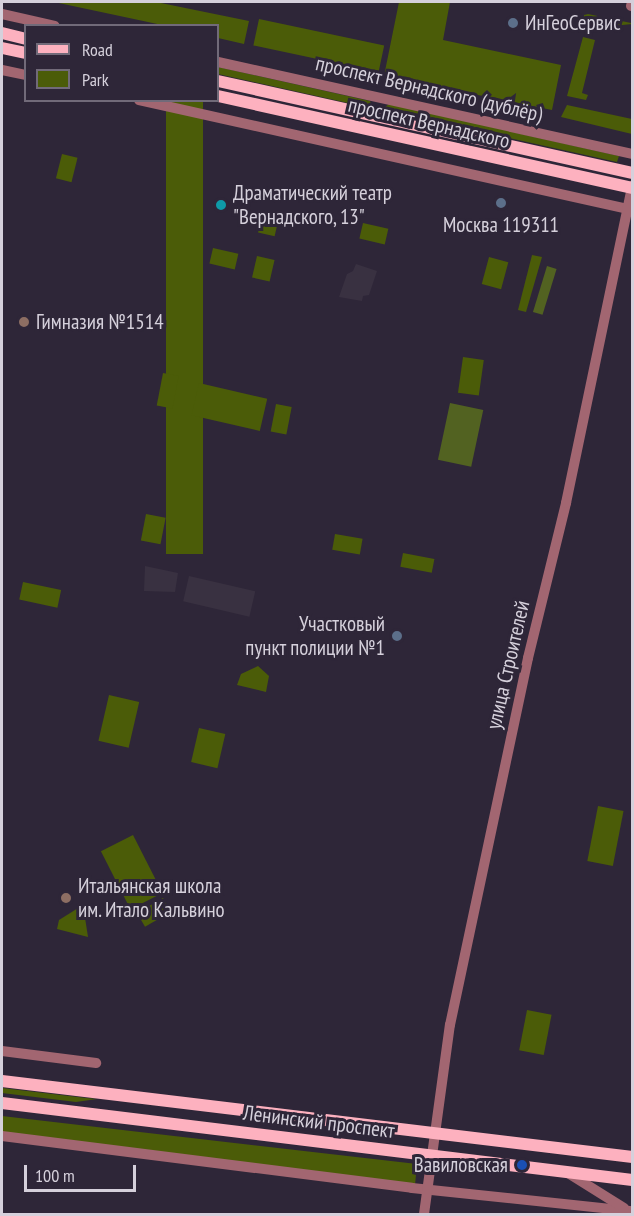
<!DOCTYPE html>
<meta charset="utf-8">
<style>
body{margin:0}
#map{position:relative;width:634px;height:1216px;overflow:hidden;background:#2e2638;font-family:"PT Sans Narrow",sans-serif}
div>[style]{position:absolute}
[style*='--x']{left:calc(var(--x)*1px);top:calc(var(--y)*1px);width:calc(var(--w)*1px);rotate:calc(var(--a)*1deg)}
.industrial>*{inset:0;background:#393141;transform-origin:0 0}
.green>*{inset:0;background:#4b5c08;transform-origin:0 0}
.forest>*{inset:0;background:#526221;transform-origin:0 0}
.minor>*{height:10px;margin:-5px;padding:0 5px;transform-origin:5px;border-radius:5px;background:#a26671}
.major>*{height:12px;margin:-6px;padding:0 6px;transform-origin:6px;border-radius:6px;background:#fdb1bf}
.dots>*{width:16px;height:16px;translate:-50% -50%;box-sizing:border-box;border:3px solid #2e2638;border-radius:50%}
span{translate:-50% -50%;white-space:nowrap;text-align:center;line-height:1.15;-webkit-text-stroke:6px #2e2638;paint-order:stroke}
.poi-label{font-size:21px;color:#d5d0db}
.left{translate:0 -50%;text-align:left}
.right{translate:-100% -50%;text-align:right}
.street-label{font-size:21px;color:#d5d0db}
.frame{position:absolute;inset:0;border:3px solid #d5d0db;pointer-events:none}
.legend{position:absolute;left:24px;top:24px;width:195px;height:78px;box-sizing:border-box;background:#2e2638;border:2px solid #716a79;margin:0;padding:8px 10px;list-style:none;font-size:18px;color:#d5d0db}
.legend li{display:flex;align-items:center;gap:12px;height:30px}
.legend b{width:30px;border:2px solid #716a79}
.scale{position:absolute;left:24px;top:1165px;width:112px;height:27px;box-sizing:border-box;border:3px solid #d5d0db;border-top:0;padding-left:8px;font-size:18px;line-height:21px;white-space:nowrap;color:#d5d0db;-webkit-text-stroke:4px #2e2638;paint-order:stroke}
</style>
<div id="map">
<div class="industrial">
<i style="clip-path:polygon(356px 264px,377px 271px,369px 295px,363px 296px,362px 301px,339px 297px,347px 274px,353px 271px)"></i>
<i style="clip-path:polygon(145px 566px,178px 573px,175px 592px,144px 591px)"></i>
<i style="left:189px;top:576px;width:68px;height:26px;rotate:13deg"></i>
</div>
<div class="green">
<i style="clip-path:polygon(54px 2px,156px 2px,249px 21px,244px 44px,218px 38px,218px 26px,162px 25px)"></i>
<i style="clip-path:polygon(399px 2px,450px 2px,443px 40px,561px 65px,552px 110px,384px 76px)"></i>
<i style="clip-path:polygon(588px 14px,631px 23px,632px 20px,632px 24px,594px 28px,585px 26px,583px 22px,584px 15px)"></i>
<i style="left:259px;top:19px;width:128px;height:27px;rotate:12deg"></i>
<i style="clip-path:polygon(583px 37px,595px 40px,582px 93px,588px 95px,586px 100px,567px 96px)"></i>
<i style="clip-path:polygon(218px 67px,370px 101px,371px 104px,366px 107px,218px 74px)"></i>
<i style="left:166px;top:101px;width:37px;height:453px"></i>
<i style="clip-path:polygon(389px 104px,619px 156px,617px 162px,388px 111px,385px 107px)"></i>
<i style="clip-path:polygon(567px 105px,632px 119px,632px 134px,561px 117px)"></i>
<i style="left:62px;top:154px;width:16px;height:25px;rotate:14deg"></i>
<i style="left:263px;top:211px;width:17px;height:22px;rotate:13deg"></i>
<i style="left:363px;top:223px;width:26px;height:16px;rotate:13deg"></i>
<i style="left:213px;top:248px;width:26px;height:16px;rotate:13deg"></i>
<i style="clip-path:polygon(532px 255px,542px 257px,526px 312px,518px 310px)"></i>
<i style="left:257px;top:256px;width:18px;height:22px;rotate:13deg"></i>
<i style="left:489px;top:257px;width:20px;height:28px;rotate:15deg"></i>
<i style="left:463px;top:357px;width:21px;height:36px;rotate:8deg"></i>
<i style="left:163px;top:373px;width:16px;height:33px;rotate:11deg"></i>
<i style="left:199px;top:383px;width:70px;height:33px;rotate:13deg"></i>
<i style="left:276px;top:404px;width:16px;height:28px;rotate:11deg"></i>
<i style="left:146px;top:514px;width:20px;height:27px;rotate:11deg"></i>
<i style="left:335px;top:534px;width:28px;height:16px;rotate:10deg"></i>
<i style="left:403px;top:553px;width:32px;height:14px;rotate:11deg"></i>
<i style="left:23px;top:582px;width:39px;height:18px;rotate:12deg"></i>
<i style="clip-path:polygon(258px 666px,269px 676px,266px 692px,237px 685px,241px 674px)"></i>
<i style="left:109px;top:695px;width:31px;height:47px;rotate:13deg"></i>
<i style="left:199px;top:728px;width:27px;height:35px;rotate:13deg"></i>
<i style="left:598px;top:806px;width:26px;height:56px;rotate:11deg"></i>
<i style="left:133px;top:835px;width:65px;height:36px;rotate:63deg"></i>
<i style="left:163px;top:898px;width:16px;height:30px;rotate:60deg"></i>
<i style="clip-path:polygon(83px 905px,88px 937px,57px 929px,59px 920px)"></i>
<i style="left:527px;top:1010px;width:25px;height:41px;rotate:11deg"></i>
<i style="clip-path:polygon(2px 1088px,86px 1098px,97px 1099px,76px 1102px,2px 1093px)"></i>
<i style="clip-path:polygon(2px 1116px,417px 1164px,415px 1185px,2px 1134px)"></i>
</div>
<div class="forest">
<i style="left:547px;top:266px;width:10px;height:48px;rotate:17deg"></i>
<i style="left:450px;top:403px;width:34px;height:58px;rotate:12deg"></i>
</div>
<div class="minor">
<i style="--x:631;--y:6;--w:4;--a:-76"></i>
<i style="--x:2;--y:14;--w:54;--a:12.8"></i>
<i style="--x:218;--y:62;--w:424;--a:12.5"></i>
<i style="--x:2;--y:70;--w:25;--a:12"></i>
<i style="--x:139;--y:100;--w:505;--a:12.58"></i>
<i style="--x:2;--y:1051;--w:95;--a:7.3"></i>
<i style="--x:2;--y:1136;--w:413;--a:7.2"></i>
<i style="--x:412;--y:1188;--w:221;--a:6"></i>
<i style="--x:568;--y:1173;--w:66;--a:32"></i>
<i style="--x:424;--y:1214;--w:191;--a:-82.2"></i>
<i style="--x:450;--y:1025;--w:375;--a:-78"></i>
<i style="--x:528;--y:658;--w:160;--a:-76.2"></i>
<i style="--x:566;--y:503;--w:324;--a:-78.2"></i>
</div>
<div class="major">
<i style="--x:2;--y:33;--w:25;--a:14"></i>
<i style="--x:2;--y:48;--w:25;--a:12"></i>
<i style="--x:218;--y:81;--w:424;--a:12.5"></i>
<i style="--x:218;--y:96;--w:424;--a:12.5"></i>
<i style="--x:2;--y:1081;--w:635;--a:6.88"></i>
<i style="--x:2;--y:1103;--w:635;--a:6.97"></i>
</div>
<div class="dots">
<i style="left:513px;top:23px;background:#5c6f8a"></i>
<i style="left:501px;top:203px;background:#5c6f8a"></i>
<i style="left:221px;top:205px;background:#0f9aa8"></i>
<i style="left:24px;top:322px;background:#8d6e63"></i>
<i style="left:397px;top:636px;background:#5c6f8a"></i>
<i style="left:66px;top:898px;background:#8d6e63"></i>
<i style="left:522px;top:1165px;background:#1a4fb4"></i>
</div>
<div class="poi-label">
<span class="left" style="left:525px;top:23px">ИнГеоСервис</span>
<span class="left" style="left:233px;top:205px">Драматический театр<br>"Вернадского, 13"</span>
<span style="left:501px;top:225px">Москва 119311</span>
<span class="left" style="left:36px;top:322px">Гимназия №1514</span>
<span class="right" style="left:385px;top:636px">Участковый<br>пункт полиции №1</span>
<span class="left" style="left:78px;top:898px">Итальянская школа<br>им. Итало Кальвино</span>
<span class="right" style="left:508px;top:1165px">Вавиловская</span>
</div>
<div class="street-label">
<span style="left:429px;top:89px;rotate:13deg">проспект Вернадского (дублёр)</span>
<span style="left:429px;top:123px;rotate:13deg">проспект Вернадского</span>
<span style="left:508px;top:665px;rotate:-77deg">улица Строителей</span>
<span style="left:319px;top:1122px;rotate:7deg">Ленинский проспект</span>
</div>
<div class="frame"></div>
<ul class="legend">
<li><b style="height:8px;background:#fdb1bf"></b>Road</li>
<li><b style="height:16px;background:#4b5c08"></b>Park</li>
</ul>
<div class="scale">100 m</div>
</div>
